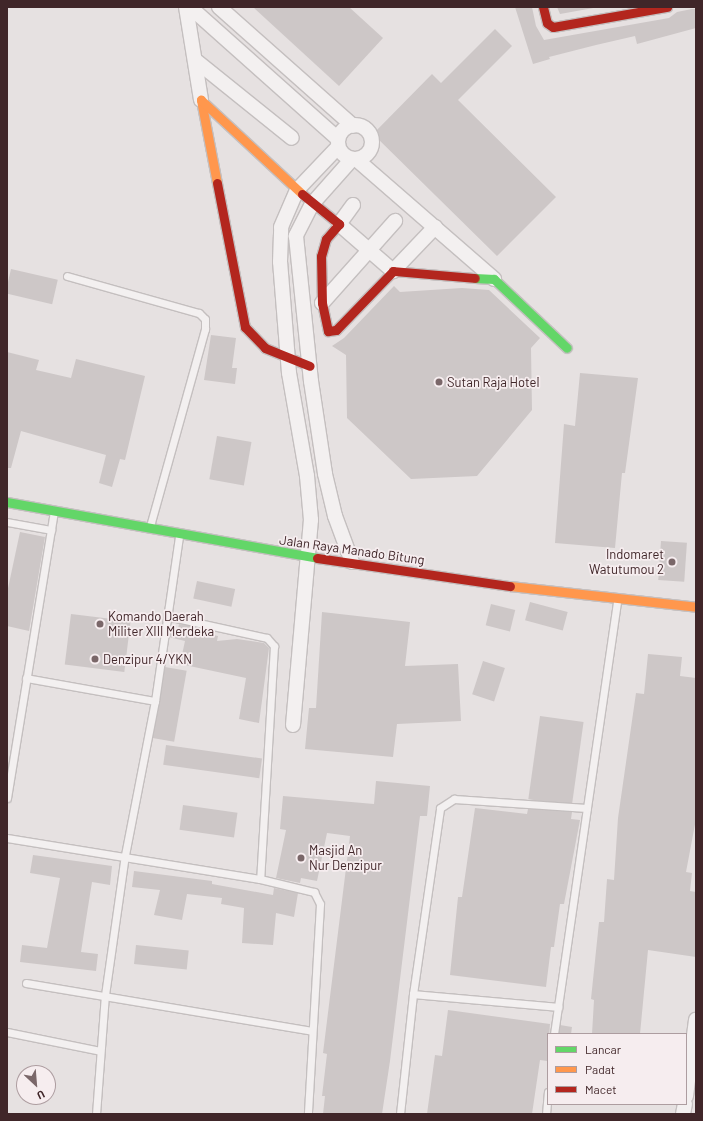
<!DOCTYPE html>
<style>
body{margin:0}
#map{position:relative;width:703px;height:1121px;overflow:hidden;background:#e6e1e1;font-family:Barlow,sans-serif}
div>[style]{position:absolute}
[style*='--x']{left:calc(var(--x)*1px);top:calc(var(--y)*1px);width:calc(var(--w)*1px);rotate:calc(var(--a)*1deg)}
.building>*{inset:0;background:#cdc7c7;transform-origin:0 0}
.roads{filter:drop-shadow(1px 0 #c4bfbf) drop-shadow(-1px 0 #c4bfbf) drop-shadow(0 1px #c4bfbf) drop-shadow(0 -1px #c4bfbf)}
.lane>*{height:7px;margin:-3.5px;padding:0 3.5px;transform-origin:3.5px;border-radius:3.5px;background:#f3f0f0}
.street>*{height:14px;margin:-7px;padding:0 7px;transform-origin:7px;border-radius:7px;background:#f3f0f0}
.street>.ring{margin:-7px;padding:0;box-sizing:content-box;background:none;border:14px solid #f3f0f0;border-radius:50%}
.fast>*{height:9px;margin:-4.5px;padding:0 4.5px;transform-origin:4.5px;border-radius:4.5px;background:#63d668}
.slow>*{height:9px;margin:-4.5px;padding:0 4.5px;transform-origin:4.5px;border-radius:4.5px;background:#ff974d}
.jam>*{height:9px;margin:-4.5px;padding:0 4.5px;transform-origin:4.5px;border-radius:4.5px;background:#b3261e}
.dots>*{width:11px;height:11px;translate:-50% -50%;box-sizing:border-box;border:2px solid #f6edef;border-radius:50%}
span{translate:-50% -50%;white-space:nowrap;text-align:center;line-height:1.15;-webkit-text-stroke:3.5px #f6edef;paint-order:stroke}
.poi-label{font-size:13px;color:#402629}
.left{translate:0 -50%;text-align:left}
.right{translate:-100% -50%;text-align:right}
.street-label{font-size:13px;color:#402629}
.frame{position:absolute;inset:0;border:8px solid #402629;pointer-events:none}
.legend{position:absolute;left:547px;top:1033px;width:140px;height:72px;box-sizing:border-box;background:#f6edef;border:1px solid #ad9da0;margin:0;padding:5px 7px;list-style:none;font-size:12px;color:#402629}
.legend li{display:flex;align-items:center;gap:8px;height:20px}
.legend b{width:20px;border:1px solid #ad9da0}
.north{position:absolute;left:16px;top:1065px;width:40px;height:40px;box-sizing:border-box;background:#f6edef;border:1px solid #ad9da0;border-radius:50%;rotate:154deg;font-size:11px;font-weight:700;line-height:16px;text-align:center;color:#402629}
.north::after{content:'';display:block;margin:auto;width:14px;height:18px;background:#7a6769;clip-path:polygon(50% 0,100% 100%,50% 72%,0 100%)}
</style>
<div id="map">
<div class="building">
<i style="clip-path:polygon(253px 7px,349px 7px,383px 38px,339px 86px)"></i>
<i style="clip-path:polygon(515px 7px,532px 7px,536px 26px,544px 40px,669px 18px,677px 12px,692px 9px,696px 9px,696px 28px,637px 44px,635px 36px,596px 45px,549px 57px,550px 59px,533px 64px)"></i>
<i style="clip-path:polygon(557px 7px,599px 7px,560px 14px)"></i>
<i style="clip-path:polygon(495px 29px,512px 46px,458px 100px,556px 197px,497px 256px,373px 134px,432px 74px,441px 83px)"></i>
<i style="left:11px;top:269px;width:48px;height:25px;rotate:13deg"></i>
<i style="clip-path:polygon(394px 286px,400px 292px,462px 288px,489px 290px,540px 338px,531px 348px,532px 410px,477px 476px,411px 479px,347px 418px,346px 355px,332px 346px,344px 338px)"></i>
<i style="clip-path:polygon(211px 335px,236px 338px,232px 368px,237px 368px,235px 384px,204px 380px)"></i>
<i style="clip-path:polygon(7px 352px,39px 360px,36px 370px,71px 378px,76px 359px,145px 376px,125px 460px,120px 459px,112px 487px,99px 483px,106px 455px,21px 431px,11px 468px,7px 468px)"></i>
<i style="clip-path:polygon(580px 373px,638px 378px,625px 473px,622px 473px,615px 548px,555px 543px,564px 424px,575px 426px)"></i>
<i style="left:217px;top:436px;width:35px;height:44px;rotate:10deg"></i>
<i style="clip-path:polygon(20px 532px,45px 537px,29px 631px,7px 626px,7px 593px)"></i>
<i style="left:661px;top:541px;width:26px;height:39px;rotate:4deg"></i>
<i style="left:197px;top:581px;width:39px;height:18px;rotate:12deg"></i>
<i style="left:530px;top:602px;width:39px;height:19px;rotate:15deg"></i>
<i style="left:491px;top:604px;width:25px;height:22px;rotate:14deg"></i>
<i style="clip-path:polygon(322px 612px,410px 622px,405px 666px,458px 664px,461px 721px,397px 724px,393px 757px,305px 749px,309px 708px,316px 708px)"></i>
<i style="left:71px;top:614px;width:60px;height:51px;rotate:7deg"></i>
<i style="clip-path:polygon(179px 624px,191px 626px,190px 631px,218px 636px,217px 641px,237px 639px,264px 643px,269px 648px,259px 723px,239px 719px,246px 678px,180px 664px,185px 641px,169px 637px,171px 627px,178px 629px)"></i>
<i style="clip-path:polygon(648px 654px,682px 657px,680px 676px,696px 678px,696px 819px,686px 872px,692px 873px,690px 891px,696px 892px,696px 957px,648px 950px,640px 1034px,592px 1034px,594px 1000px,591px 999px,599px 922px,604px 922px,607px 879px,614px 880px,618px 818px,636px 693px,644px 694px)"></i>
<i style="left:483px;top:661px;width:23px;height:35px;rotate:18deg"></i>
<i style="left:165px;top:667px;width:22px;height:72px;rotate:10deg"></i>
<i style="left:540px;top:716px;width:44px;height:84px;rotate:8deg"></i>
<i style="left:166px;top:745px;width:97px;height:20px;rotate:8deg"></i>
<i style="clip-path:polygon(376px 781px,430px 786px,427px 816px,420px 816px,390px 1061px,382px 1114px,323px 1114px,325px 1096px,322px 1096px,327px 1054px,323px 1053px,350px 836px,327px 833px,317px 881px,301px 878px,300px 883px,276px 878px,286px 830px,280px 829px,283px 796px,374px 804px)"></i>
<i style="left:183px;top:805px;width:55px;height:25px;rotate:8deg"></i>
<i style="clip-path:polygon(475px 808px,527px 814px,528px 809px,572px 812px,571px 819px,580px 820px,564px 904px,560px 904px,554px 947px,551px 947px,546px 987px,450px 975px,458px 897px,462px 897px)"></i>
<i style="clip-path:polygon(33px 855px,112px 866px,110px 885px,92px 882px,85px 926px,81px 952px,98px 954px,96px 971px,20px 962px,22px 945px,47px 948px,60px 878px,30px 873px)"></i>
<i style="clip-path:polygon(134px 871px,212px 881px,212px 884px,273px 895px,274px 888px,298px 893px,294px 917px,276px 913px,273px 945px,242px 943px,244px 908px,221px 904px,222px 898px,187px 894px,182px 920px,154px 915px,160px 890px,132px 887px)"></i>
<i style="left:136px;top:945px;width:53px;height:19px;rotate:6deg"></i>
<i style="clip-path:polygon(448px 1010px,550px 1024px,547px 1061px,540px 1060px,532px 1114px,427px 1114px,435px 1055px,442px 1056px)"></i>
<i style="clip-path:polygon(560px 1025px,572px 1027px,571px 1034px,559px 1034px)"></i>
</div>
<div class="roads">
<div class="lane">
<i style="--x:67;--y:276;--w:137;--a:15.7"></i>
<i style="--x:199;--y:313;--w:8;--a:45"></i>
<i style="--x:205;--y:319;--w:10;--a:90"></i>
<i style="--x:205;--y:329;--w:205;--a:105.6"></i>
<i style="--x:7;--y:522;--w:45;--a:10.3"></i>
<i style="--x:167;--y:616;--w:102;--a:12.4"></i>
<i style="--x:267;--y:638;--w:11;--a:49"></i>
<i style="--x:274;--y:646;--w:233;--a:93.4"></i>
<i style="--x:26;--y:678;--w:131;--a:10.1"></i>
<i style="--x:7;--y:798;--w:290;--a:-80.7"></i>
<i style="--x:7;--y:838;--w:256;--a:9.2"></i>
<i style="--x:260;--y:879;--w:56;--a:13.5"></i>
<i style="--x:314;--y:892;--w:13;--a:63"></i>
<i style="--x:320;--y:904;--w:210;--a:93.3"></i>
<i style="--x:26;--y:983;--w:290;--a:9.5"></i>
<i style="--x:413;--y:994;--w:146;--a:5.1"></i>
<i style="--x:7;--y:1032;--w:95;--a:11.5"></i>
<i style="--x:554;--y:1034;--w:438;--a:-81.7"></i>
<i style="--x:96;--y:1114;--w:119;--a:-85.7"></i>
<i style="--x:105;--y:995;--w:141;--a:-81.9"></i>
<i style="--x:125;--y:855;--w:157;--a:-79"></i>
<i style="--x:155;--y:701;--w:167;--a:-81.7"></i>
<i style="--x:400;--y:1114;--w:121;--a:-83.8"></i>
<i style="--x:413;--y:994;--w:188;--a:-81.7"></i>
<i style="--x:440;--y:808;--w:17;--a:-33"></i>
<i style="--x:454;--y:799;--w:133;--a:3.9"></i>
<i style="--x:546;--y:1114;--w:22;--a:-85"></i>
</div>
<div class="street">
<i style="--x:186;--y:7;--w:94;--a:80.8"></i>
<i style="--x:190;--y:7;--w:198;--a:41.7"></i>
<i style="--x:219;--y:7;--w:179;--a:41.6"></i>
<i style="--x:195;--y:60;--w:124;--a:38.8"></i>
<i class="ring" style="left:338px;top:125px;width:20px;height:20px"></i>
<i style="--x:352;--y:159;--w:60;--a:131.6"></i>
<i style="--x:312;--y:204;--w:36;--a:117"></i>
<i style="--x:296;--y:236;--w:146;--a:84.1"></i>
<i style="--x:311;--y:381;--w:94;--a:81.4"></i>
<i style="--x:325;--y:474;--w:43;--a:76.6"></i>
<i style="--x:335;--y:516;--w:49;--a:69.7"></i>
<i style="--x:356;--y:159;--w:183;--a:41"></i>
<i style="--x:353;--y:205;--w:24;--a:126"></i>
<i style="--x:339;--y:224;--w:72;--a:41"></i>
<i style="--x:393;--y:271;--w:61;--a:-46.3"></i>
<i style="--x:322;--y:303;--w:110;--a:-48.3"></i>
<i style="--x:293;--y:725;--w:206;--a:-85"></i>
<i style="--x:311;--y:520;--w:44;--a:-95.2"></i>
<i style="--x:307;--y:476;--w:105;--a:-99.9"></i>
<i style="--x:289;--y:373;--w:111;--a:-94.6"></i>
<i style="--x:280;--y:262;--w:35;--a:-88"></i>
<i style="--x:281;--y:227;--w:40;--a:-66.6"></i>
<i style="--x:297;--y:190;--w:59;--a:-46.4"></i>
<i style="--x:686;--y:1096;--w:77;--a:-82.5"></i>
<i style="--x:683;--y:1114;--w:10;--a:-79"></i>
</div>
<div class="fast">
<i style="--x:475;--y:278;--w:19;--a:3"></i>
<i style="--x:494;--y:279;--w:100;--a:43.4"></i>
<i style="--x:7;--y:502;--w:315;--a:10.2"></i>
</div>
<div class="slow">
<i style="--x:217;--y:183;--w:85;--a:-100.9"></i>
<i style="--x:201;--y:100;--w:138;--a:42.9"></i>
<i style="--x:510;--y:586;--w:187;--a:6.4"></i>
</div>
<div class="jam">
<i style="--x:543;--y:7;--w:16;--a:76"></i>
<i style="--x:547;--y:23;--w:7;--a:34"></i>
<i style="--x:553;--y:27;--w:116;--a:-10"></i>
<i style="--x:217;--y:183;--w:147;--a:79"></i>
<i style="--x:245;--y:327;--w:29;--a:46"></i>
<i style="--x:265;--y:348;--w:48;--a:21.8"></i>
<i style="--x:302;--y:194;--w:48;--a:39"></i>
<i style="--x:339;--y:224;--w:20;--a:131"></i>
<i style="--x:326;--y:239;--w:18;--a:106"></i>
<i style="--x:321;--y:256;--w:47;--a:88.8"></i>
<i style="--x:322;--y:303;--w:29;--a:78"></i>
<i style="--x:328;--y:331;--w:8;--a:-7"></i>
<i style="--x:336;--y:330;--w:82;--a:-46"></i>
<i style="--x:393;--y:271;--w:82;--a:4.9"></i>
<i style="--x:317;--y:558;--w:195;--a:8.3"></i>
</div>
</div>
<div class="dots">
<i style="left:439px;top:382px;background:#7a6769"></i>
<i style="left:672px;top:562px;background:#7a6769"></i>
<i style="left:100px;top:624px;background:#7a6769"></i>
<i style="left:95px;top:659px;background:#7a6769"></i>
<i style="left:301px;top:858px;background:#7a6769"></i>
</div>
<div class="poi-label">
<span class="left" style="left:447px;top:382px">Sutan Raja Hotel</span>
<span class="right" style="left:664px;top:562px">Indomaret<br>Watutumou 2</span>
<span class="left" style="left:108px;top:624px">Komando Daerah<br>Militer XIII Merdeka</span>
<span class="left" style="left:103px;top:659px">Denzipur 4/YKN</span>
<span class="left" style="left:309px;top:858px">Masjid An<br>Nur Denzipur</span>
</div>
<div class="street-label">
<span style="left:352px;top:550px;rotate:8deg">Jalan Raya Manado Bitung</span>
</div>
<div class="frame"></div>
<ul class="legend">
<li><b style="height:5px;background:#63d668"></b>Lancar</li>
<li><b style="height:5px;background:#ff974d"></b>Padat</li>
<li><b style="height:5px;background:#b3261e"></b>Macet</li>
</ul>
<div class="north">U</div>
</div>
